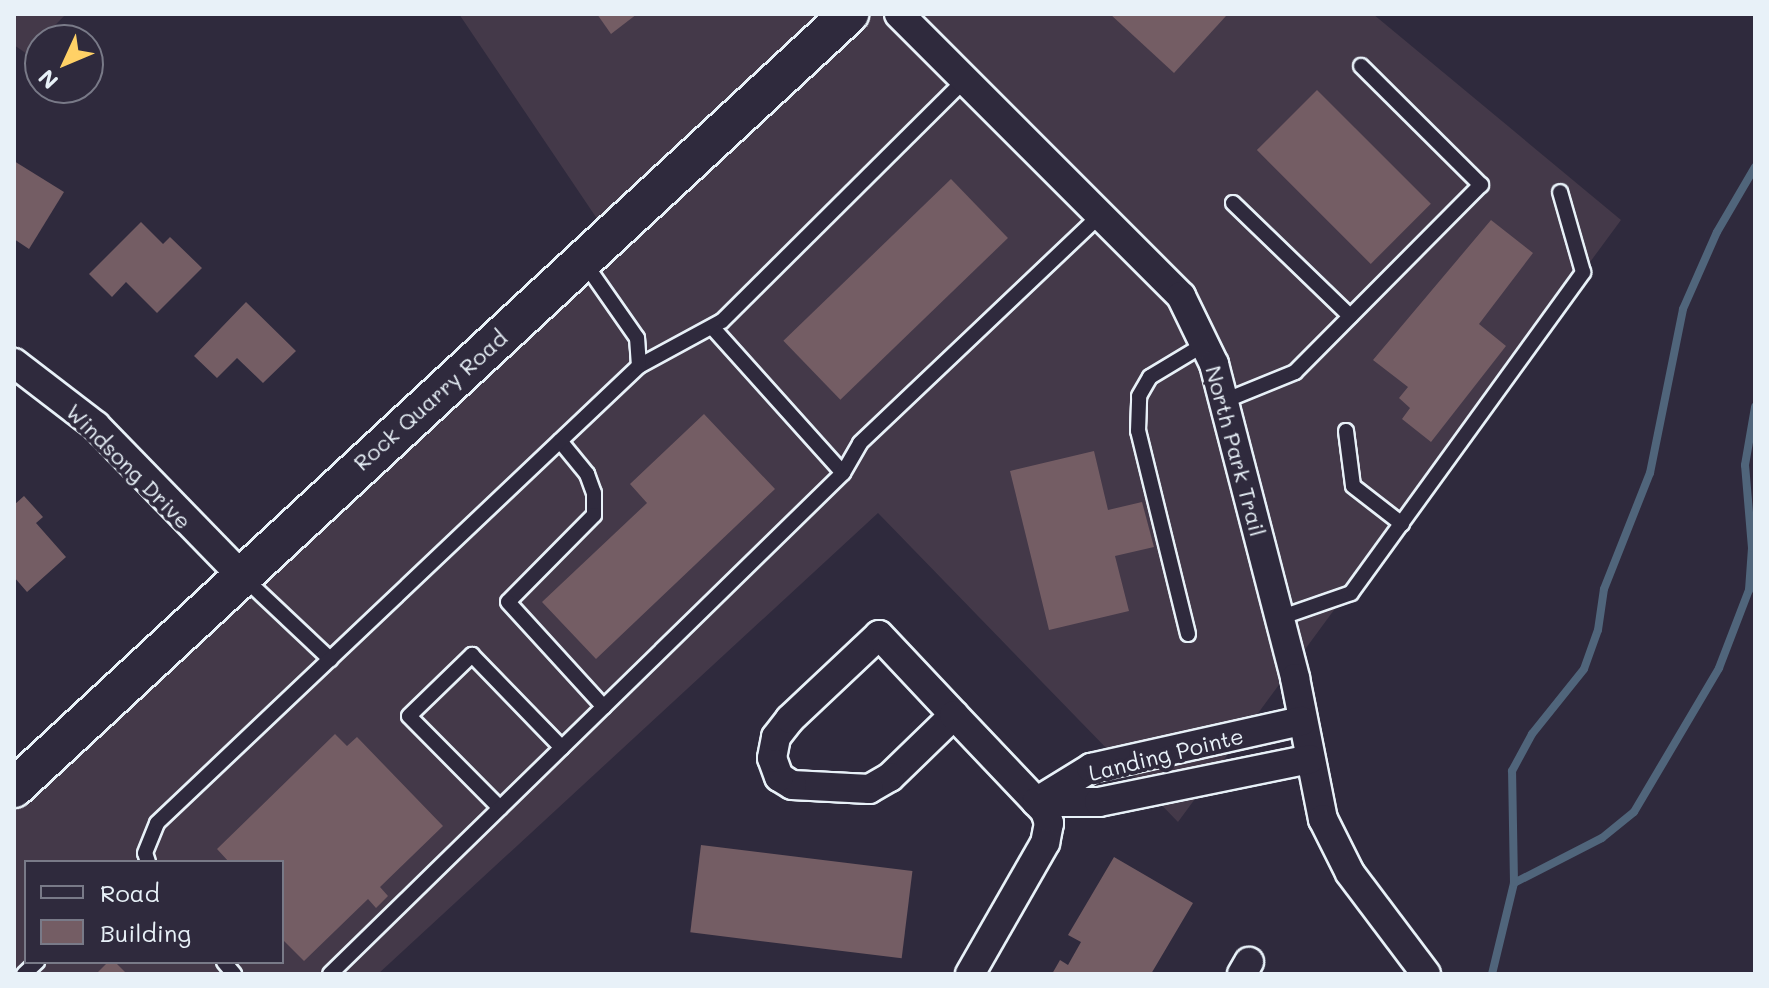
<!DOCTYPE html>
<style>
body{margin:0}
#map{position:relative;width:1769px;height:988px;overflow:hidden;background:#2f2a3d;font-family:Mali,sans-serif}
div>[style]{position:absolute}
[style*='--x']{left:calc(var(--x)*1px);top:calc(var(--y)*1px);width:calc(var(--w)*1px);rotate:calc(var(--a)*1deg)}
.built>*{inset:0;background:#443949}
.stream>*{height:8px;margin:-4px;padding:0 4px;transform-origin:4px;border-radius:4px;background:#50657b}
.building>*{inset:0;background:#745d64;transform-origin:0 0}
.roads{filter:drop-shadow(2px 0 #e8f1f8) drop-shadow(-2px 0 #e8f1f8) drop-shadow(0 2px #e8f1f8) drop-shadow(0 -2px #e8f1f8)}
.lane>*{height:14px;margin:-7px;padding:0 7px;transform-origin:7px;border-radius:7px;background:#2f2a3d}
.street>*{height:28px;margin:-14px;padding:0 14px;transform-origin:14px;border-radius:14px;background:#2f2a3d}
.secondary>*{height:38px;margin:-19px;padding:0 19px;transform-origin:19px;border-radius:19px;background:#2f2a3d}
span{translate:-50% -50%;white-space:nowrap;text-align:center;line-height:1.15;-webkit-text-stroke:8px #2f2a3d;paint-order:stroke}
.street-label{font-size:22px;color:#e8f1f8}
.frame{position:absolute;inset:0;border:16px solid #e8f1f8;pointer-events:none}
.legend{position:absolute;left:24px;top:860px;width:260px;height:104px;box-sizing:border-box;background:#2f2a3d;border:2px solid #797a88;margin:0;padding:10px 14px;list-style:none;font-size:24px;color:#e8f1f8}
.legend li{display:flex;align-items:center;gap:16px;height:40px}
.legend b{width:40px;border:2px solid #797a88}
.north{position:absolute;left:24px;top:24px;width:80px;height:80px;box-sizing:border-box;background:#2f2a3d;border:2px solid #797a88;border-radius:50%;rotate:226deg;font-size:22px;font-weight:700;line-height:32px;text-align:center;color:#e8f1f8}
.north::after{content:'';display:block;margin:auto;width:28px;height:36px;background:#ffd166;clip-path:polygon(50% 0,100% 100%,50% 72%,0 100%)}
</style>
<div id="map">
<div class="built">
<i style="clip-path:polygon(14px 14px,66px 14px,27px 54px,14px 45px)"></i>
<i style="clip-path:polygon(evenodd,459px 14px,1373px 14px,1621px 220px,1178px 822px,878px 513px,378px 974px,14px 974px,14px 809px,608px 235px,459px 14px,26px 862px,282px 862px,282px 962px,26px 962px,26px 862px)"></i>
</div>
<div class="stream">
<i style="--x:1514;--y:883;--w:99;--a:-27.1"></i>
<i style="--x:1602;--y:838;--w:41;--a:-39.1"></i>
<i style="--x:1634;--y:812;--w:167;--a:-59.4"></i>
<i style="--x:1719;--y:668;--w:84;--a:-69"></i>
<i style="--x:1749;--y:590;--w:42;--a:-85.9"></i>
<i style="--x:1752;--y:548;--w:83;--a:-94.8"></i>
<i style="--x:1745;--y:465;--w:59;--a:-80.2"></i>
<i style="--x:1492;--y:974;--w:94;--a:-76.4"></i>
<i style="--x:1514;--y:883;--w:112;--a:-91"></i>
<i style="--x:1512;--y:771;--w:42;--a:-61.6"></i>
<i style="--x:1532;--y:734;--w:83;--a:-51.3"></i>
<i style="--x:1584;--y:669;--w:41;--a:-70.3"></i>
<i style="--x:1598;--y:630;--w:41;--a:-81.7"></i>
<i style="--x:1604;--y:589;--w:125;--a:-68.4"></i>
<i style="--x:1650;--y:473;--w:167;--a:-78.6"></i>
<i style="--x:1683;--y:309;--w:84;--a:-66.2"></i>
<i style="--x:1717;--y:232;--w:75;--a:-59.7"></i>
</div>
<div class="building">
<i style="clip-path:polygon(597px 14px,637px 14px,611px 34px)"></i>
<i style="clip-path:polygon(1110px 14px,1224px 14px,1226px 16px,1174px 73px)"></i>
<i style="left:1317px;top:90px;width:161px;height:85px;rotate:45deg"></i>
<i style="clip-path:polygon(14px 161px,64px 192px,29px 249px,14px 239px)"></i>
<i style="left:951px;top:179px;width:82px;height:233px;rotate:46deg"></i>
<i style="clip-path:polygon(1491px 220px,1533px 253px,1479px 324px,1506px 346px,1431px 442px,1402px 419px,1410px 408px,1399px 398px,1408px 387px,1373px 360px)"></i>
<i style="clip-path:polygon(141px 222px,163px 244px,170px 237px,202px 268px,157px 313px,126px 282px,112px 297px,89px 274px)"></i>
<i style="clip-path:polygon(246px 302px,296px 351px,263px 383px,237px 358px,217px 378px,194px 356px)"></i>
<i style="clip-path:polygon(704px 414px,775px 489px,596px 659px,542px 602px,647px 503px,630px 484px)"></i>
<i style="clip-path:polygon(1094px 451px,1108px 510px,1142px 502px,1154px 547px,1115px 556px,1129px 611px,1049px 630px,1010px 471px)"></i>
<i style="clip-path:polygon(24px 496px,43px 517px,36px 523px,66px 557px,27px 592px,14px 577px,14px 505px)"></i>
<i style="clip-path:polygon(335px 734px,347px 746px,357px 737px,443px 826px,380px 887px,388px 896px,376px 908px,368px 899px,304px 961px,282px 939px,282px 862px,229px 862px,217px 849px)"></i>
<i style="left:701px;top:845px;width:213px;height:88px;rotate:7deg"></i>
<i style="clip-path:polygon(1114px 857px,1193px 903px,1151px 974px,1052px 974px,1060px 960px,1068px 965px,1081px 942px,1068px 935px)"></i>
<i style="clip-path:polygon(108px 962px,115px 962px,127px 974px,96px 974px)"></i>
</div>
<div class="roads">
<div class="lane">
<i style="--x:1233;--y:203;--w:163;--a:44"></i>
<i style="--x:712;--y:327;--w:196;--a:48.1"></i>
<i style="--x:639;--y:366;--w:94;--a:-28.5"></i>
<i style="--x:722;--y:321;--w:339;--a:-44.8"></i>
<i style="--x:1224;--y:401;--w:77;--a:-22.2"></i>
<i style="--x:1295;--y:372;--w:264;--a:-45.2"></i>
<i style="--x:1481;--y:185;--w:169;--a:-135.2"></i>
<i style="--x:1346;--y:431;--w:55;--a:82.7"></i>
<i style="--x:1353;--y:486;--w:62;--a:37.8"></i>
<i style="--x:560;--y:441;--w:43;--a:50.7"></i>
<i style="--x:587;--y:474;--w:20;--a:70"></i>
<i style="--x:594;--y:493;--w:22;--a:90"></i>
<i style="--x:594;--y:515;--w:122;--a:134.7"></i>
<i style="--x:508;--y:602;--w:142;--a:47.6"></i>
<i style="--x:243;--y:577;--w:120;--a:43.3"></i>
<i style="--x:1279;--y:618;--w:76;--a:-19.1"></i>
<i style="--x:1351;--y:593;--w:396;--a:-54.1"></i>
<i style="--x:1583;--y:272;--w:83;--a:-106"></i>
<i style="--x:1188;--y:634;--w:209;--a:-103.8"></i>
<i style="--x:1138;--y:431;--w:35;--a:-88"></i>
<i style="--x:1139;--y:396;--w:22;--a:-60"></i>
<i style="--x:1150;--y:377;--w:64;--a:-31"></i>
<i style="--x:500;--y:808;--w:129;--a:-134.7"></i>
<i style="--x:409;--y:716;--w:88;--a:-44.1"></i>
<i style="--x:472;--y:655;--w:129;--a:45.9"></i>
<i style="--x:148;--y:862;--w:9;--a:-108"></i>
<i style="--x:145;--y:853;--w:32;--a:-68"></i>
<i style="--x:157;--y:823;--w:664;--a:-43.47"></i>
<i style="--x:639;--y:366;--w:28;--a:-94"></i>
<i style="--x:637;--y:338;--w:93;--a:-124.9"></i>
<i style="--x:224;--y:962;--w:16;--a:50"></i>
<i style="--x:24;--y:974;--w:18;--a:-43"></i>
<i style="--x:330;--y:974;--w:717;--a:-44.32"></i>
<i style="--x:843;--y:473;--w:34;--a:-60"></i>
<i style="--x:860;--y:443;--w:330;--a:-43.5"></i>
</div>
<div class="street">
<i style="--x:899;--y:14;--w:399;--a:45"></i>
<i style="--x:1181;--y:296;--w:76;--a:64.1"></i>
<i style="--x:1214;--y:364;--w:324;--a:75.5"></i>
<i style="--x:1295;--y:678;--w:144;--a:78.8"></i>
<i style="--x:1323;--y:819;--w:60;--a:63.4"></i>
<i style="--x:1350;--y:873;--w:126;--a:53"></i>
<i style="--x:14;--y:363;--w:103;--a:37.5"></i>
<i style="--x:96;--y:426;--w:208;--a:45.8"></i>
<i style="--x:954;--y:715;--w:89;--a:135.9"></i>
<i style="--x:890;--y:777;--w:24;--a:150"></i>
<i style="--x:869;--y:789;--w:77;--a:-177"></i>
<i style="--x:792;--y:785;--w:15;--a:-148"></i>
<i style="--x:779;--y:777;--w:20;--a:-110"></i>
<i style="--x:772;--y:758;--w:21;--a:-79"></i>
<i style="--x:776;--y:737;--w:23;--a:-52"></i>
<i style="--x:790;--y:719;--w:122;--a:-43.3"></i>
<i style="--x:879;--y:635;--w:110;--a:46.8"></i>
<i style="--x:954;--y:715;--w:132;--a:46.5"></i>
<i style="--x:1045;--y:811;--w:13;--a:72"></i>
<i style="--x:1049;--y:823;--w:20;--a:101"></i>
<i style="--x:1045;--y:843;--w:151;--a:119.8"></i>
<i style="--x:1036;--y:802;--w:65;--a:-31.7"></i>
<i style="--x:1091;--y:768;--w:216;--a:-12.6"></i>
<i style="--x:1037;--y:802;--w:62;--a:0"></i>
<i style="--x:1099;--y:802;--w:215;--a:-11.5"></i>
<i style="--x:1242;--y:974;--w:14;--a:-60"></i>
</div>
<div class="secondary">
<i style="--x:14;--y:788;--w:1139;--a:-42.83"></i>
</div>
</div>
<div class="street-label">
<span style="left:430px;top:400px;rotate:-42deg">Rock Quarry Road</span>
<span style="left:1236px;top:451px;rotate:75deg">North Park Trail</span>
<span style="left:129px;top:466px;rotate:45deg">Windsong Drive</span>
<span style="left:1166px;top:754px;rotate:-14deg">Landing Pointe</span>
</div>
<div class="frame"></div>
<ul class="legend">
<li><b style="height:10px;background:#2f2a3d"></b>Road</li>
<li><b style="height:22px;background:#745d64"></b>Building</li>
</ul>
<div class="north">N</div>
</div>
